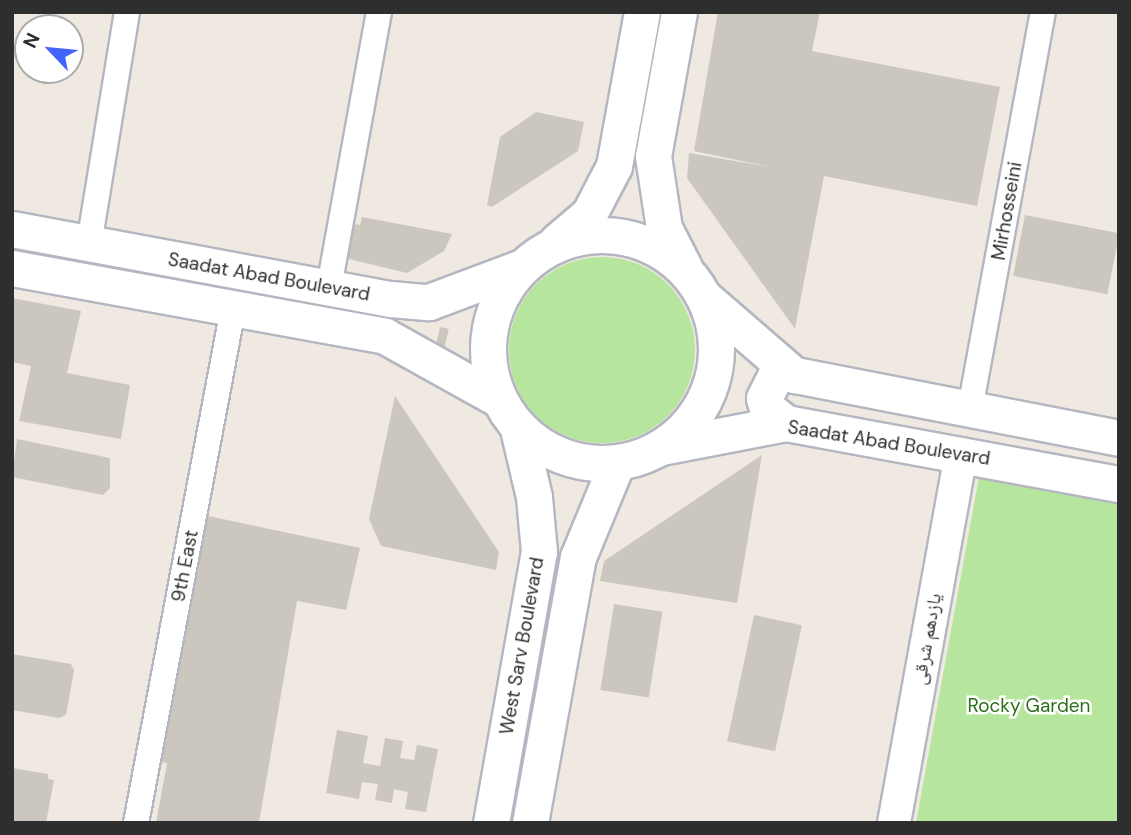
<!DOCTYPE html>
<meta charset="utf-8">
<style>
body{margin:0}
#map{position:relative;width:1131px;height:835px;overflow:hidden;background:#efe9e1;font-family:"DM Sans","Noto Naskh Arabic",sans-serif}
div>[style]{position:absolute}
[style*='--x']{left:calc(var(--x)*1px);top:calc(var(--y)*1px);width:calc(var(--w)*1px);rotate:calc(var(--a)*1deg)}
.green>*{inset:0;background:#b6e59e}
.round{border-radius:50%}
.building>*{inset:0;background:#cbc7bf;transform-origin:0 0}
.roads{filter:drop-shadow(2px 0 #b4b7c1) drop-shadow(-2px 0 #b4b7c1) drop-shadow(0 2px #b4b7c1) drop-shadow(0 -2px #b4b7c1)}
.minor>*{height:24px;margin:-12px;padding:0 12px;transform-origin:12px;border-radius:12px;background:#fff}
.tertiary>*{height:32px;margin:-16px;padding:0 16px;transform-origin:16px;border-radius:16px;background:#fff}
.secondary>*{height:35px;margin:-17.5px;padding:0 17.5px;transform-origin:17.5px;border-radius:17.5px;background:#fff}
.secondary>.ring{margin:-17.5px;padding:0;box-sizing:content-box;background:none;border:35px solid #fff;border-radius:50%}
span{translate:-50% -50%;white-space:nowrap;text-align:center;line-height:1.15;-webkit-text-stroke:5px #fff;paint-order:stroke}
.street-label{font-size:19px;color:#2e2e2e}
.park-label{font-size:19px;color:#2c6e1b}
.frame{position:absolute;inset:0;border:14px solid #2e2e2e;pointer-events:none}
.north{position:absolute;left:14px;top:14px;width:70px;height:70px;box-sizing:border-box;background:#fff;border:2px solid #ababab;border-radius:50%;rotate:296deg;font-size:19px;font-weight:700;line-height:28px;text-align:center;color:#2e2e2e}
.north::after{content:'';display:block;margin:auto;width:24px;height:32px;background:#4264fb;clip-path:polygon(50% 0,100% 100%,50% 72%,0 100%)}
</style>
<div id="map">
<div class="green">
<i class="round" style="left:509px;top:257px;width:186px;height:186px"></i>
<i style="clip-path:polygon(979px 477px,1119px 500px,1119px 823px,916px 823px)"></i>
</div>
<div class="building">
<i style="clip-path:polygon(718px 12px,820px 12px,812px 51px,1000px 87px,977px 206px,824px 176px,795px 329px,687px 178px,689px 153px,770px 167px,694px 151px)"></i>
<i style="clip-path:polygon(536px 112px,584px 122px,578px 151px,492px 207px,487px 205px,500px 137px)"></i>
<i style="left:1025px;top:215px;width:96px;height:62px;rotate:11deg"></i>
<i style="clip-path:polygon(362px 217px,452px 234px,444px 251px,407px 273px,349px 259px,344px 252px,349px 223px,360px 225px)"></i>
<i style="clip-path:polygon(12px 298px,81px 311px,67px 373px,130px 385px,121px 439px,19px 421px,31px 366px,12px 362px)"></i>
<i style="left:440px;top:327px;width:9px;height:22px;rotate:13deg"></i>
<i style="clip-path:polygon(395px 396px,499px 552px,496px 570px,381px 546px,369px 519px)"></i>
<i style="clip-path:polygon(17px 439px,110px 458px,110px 488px,103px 495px,12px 477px)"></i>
<i style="clip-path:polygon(762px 455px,737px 603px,600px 581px,604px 561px)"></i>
<i style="clip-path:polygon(208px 516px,360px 548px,346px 610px,297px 601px,259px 823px,156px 823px,167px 763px,160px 762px)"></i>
<i style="left:614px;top:604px;width:49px;height:87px;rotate:9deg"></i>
<i style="left:754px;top:615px;width:49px;height:129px;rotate:12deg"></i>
<i style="clip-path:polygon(12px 654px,71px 664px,74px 670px,66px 715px,59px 718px,12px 710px)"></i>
<i style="clip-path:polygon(337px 730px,368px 736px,363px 763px,380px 766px,385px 738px,403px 741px,400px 758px,414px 760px,417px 745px,438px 749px,426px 812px,405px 809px,408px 792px,394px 789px,392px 803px,375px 800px,378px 784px,362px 782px,359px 799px,326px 793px)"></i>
<i style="clip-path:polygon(12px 768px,48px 774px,48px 779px,54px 780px,46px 823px,12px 823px)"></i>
</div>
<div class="roads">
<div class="minor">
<i style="--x:89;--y:244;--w:235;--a:-80.7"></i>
<i style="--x:329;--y:287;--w:280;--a:-79.7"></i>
<i style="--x:970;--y:409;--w:404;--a:-79.6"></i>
<i style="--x:136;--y:823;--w:523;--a:-79.31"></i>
</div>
<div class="tertiary">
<i style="--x:894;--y:823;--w:375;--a:-79.7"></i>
</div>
<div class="secondary">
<i style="--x:679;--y:12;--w:146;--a:100.2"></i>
<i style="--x:653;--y:156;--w:73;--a:81.3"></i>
<i style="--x:664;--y:228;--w:44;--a:62.9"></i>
<i style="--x:12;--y:229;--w:385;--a:10.5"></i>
<i style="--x:391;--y:299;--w:38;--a:5"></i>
<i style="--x:429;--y:302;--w:99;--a:-20.6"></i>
<i class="ring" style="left:488px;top:235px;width:193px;height:193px"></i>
<i style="--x:557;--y:241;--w:42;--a:-40.2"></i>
<i style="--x:589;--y:214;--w:54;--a:-62.5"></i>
<i style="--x:614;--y:166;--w:157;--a:-79.7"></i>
<i style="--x:12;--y:268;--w:379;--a:10.3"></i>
<i style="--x:385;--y:336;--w:129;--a:29.1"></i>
<i style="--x:705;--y:298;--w:118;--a:40.9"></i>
<i style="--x:786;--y:423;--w:24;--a:-142"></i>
<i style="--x:767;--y:408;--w:10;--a:-107"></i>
<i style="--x:764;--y:398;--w:25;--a:-63"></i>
<i style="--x:775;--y:376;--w:10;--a:-17"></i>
<i style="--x:785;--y:373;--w:340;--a:11"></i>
<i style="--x:661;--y:447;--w:127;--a:-10.9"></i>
<i style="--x:786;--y:423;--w:339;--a:10.4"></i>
<i style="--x:491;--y:823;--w:275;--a:-80"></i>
<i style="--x:539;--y:552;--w:55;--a:-95.2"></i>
<i style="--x:534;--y:497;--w:70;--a:-103.2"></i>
<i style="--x:530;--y:823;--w:270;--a:-79.8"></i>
<i style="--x:578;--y:557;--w:102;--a:-67.5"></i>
</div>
</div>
<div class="street-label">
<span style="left:1007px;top:211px;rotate:-80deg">Mirhosseini</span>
<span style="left:269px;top:277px;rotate:10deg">Saadat Abad Boulevard</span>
<span style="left:889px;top:443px;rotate:9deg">Saadat Abad Boulevard</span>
<span style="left:185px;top:566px;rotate:-79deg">9th East</span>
<span style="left:927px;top:639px;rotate:-80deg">یازدهم شرقی</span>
<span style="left:522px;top:646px;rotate:-80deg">West Sarv Boulevard</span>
</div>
<div class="park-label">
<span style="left:1029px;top:706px">Rocky Garden</span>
</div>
<div class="frame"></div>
<div class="north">N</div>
</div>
